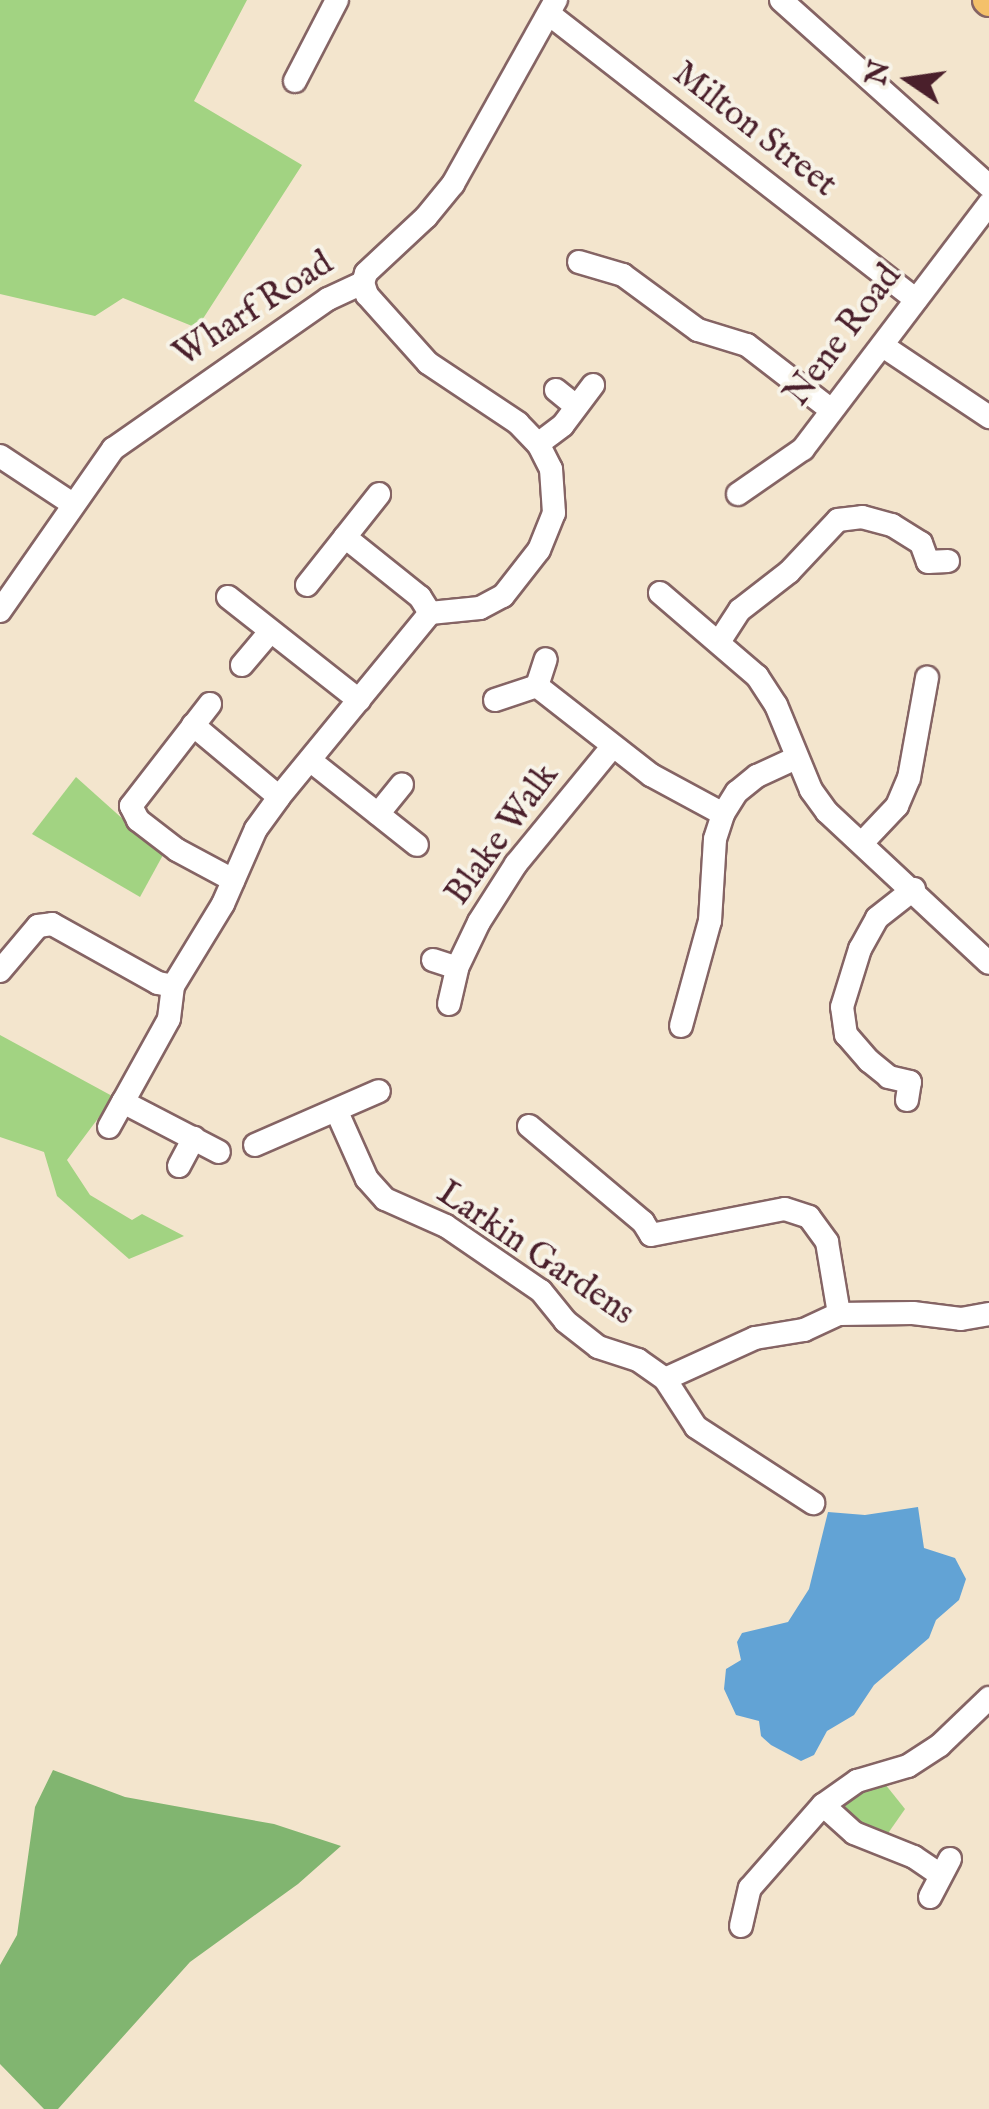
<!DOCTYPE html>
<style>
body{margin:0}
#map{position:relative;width:989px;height:2109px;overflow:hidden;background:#f3e5cd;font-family:"IM FELL English",serif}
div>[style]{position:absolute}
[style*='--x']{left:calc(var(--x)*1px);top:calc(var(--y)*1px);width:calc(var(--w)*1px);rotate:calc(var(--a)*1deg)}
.green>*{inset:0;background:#a2d382}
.forest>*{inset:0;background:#81b570}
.water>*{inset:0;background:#62a3d5}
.roads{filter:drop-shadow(2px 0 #856464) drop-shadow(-2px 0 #856464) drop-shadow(0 2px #856464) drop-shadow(0 -2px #856464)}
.minor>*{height:22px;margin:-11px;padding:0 11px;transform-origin:11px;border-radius:11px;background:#fff}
.major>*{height:28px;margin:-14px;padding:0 14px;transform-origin:14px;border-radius:14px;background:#f4c16a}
span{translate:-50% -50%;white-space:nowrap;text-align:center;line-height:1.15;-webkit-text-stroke:8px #f7f3e8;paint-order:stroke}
.street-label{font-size:35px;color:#4a1f2b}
.north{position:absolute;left:859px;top:30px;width:100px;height:100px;-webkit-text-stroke:8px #f7f3e8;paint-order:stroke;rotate:283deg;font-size:28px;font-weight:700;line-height:40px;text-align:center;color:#4a1f2b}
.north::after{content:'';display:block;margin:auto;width:35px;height:45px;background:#4a1f2b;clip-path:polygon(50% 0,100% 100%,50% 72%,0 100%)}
</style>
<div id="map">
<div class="green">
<i style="clip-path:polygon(0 0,247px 0,194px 101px,302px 165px,197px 328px,123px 298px,95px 316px,0 294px)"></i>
<i style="clip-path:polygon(76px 777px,163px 855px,140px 897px,32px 834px)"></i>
<i style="clip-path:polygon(0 1035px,114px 1097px,67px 1160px,90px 1195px,132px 1220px,142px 1214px,184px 1236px,129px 1259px,57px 1196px,44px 1152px,0 1137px)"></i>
<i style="clip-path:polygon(885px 1784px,905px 1809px,884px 1839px,863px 1828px,838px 1801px)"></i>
</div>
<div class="forest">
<i style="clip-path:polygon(53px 1770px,125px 1797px,274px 1824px,341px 1846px,298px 1884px,190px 1962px,58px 2109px,44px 2109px,0 2064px,0 1965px,17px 1935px,35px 1807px)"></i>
</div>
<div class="water">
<i style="clip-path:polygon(918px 1507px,924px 1548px,955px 1558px,966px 1579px,959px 1600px,936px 1620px,929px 1638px,874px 1685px,854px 1715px,827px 1731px,814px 1755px,801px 1761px,771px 1745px,761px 1736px,759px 1721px,736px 1715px,724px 1689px,726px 1669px,741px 1660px,737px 1642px,742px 1633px,788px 1622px,809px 1589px,828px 1512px,865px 1515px)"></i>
</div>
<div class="roads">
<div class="minor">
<i style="--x:781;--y:0;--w:279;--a:41.8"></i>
<i style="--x:549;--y:14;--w:465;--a:37.9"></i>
<i style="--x:295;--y:81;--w:91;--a:-62.6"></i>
<i style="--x:579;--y:262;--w:46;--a:16.5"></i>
<i style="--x:623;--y:275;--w:93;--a:36.3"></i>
<i style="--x:698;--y:330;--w:51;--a:17"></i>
<i style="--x:747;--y:345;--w:106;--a:37.7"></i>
<i style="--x:883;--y:346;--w:128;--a:33.8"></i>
<i style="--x:556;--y:390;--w:26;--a:39"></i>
<i style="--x:538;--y:444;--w:31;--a:-37"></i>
<i style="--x:563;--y:425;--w:50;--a:-53.1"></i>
<i style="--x:0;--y:456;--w:85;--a:33.5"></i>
<i style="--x:738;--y:494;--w:79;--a:-34.7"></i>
<i style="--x:803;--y:449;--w:308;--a:-52.8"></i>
<i style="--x:345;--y:537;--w:96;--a:38.7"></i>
<i style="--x:420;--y:597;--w:19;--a:58"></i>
<i style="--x:307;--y:585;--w:116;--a:-51.6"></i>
<i style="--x:660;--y:593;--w:128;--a:40.6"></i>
<i style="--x:757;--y:676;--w:35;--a:57"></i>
<i style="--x:776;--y:705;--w:92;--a:67.6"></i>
<i style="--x:811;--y:790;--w:27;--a:54"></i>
<i style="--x:827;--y:812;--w:221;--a:43"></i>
<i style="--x:228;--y:597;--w:167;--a:38.2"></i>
<i style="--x:0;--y:611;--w:198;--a:-55.1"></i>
<i style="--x:113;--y:449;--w:262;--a:-34.9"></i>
<i style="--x:328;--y:299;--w:38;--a:-25"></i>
<i style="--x:363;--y:283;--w:10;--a:-73"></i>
<i style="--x:366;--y:273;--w:82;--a:-43"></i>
<i style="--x:426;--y:217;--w:43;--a:-50.7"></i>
<i style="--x:453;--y:184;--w:211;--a:-60.8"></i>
<i style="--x:719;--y:642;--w:38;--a:-57"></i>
<i style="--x:740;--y:610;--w:62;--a:-37.8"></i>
<i style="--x:789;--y:572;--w:71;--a:-46.7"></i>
<i style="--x:838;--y:520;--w:24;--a:-7"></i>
<i style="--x:862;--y:517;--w:31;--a:15"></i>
<i style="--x:892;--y:525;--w:34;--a:32"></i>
<i style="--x:921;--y:543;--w:20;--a:70"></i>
<i style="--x:928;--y:562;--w:20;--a:-3"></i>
<i style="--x:242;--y:665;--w:43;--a:-49.7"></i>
<i style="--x:537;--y:686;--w:145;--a:38"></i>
<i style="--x:651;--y:775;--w:82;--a:28.4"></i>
<i style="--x:495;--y:700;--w:44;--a:-18.4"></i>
<i style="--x:537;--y:686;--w:28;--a:-72"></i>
<i style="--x:210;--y:704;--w:129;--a:127.8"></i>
<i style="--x:131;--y:806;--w:16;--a:63"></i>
<i style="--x:138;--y:820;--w:49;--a:37.6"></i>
<i style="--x:177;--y:850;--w:64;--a:28.2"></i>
<i style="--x:193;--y:725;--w:112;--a:39.9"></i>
<i style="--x:311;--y:761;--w:135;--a:38.4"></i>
<i style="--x:378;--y:814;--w:38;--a:-51"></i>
<i style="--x:862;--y:843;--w:51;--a:-46.6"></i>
<i style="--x:897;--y:806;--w:30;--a:-67"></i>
<i style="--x:909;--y:778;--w:102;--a:-79.8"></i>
<i style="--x:433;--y:960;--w:25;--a:18"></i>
<i style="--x:0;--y:971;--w:59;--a:-49.8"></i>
<i style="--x:38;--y:926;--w:14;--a:-8"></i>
<i style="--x:52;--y:924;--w:121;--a:29.1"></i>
<i style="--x:158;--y:983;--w:15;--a:11"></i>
<i style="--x:173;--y:986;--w:96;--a:-58.6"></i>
<i style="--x:223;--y:904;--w:82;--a:-66.3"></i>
<i style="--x:256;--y:829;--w:39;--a:-54"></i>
<i style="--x:279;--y:797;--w:238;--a:-50.6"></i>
<i style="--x:430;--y:613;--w:50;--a:-5.7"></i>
<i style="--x:480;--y:608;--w:26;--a:-28"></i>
<i style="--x:503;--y:596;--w:58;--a:-52"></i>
<i style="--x:539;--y:550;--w:40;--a:-68"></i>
<i style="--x:554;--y:513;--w:44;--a:-93.9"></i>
<i style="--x:551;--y:469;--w:28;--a:-117"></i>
<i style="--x:538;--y:444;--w:29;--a:-134"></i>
<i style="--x:518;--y:423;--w:108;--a:-146.3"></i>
<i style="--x:428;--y:363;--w:91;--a:-131.9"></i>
<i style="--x:367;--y:295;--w:13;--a:-108"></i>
<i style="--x:173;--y:986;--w:33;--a:97"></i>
<i style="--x:169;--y:1019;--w:95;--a:119"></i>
<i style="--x:123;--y:1102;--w:108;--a:27.5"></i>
<i style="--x:449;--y:1004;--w:37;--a:-77"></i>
<i style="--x:457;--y:968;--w:51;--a:-64.4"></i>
<i style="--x:479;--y:922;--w:69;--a:-57.5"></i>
<i style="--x:516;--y:864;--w:151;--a:-50.6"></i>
<i style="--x:681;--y:1026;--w:109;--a:-74.6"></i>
<i style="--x:710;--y:921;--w:82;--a:-86.5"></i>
<i style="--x:715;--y:839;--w:26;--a:-72"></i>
<i style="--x:723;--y:814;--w:26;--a:-58"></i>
<i style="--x:737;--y:792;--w:26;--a:-39"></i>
<i style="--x:757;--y:776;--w:43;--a:-24.8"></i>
<i style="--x:907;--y:1100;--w:18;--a:-81"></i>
<i style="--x:910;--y:1082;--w:22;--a:-167"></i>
<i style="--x:889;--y:1077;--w:26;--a:-141"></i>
<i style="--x:869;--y:1061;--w:35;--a:-131"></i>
<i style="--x:846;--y:1035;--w:28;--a:-98"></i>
<i style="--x:842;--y:1007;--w:61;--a:-72.8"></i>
<i style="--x:860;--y:949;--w:35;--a:-61"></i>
<i style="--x:877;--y:918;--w:47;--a:-38.1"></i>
<i style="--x:337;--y:1112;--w:73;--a:65.9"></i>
<i style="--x:367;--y:1179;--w:27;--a:48"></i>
<i style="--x:385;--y:1199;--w:67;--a:23.9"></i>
<i style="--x:446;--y:1226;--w:115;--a:34.4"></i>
<i style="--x:541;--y:1291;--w:38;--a:51"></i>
<i style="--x:565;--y:1321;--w:42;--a:38.2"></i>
<i style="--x:598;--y:1347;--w:42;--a:18"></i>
<i style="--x:638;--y:1360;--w:33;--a:35"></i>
<i style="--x:665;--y:1379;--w:57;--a:57.1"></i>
<i style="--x:696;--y:1427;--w:140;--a:33"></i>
<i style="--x:529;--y:1126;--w:149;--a:40.1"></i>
<i style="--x:643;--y:1222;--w:15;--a:58"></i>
<i style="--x:651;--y:1235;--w:136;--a:-11"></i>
<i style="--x:785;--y:1209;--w:25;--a:18"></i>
<i style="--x:809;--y:1217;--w:31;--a:54"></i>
<i style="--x:827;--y:1242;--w:73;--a:80.5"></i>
<i style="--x:109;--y:1127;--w:29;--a:-61"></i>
<i style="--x:255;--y:1145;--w:135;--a:-23.5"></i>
<i style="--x:179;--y:1166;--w:32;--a:-62"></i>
<i style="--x:665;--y:1379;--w:99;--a:-24.5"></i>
<i style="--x:755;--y:1338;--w:50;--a:-9.3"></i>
<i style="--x:804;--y:1330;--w:38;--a:-25"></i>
<i style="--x:839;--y:1314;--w:74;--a:-0.8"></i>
<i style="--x:913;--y:1313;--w:48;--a:7.1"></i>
<i style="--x:961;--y:1319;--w:28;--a:-10"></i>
<i style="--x:823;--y:1805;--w:42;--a:42.1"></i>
<i style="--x:854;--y:1833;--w:65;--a:21.8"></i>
<i style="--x:914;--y:1857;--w:30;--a:34"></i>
<i style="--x:930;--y:1897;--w:43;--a:-62.2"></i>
<i style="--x:741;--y:1926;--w:39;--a:-77"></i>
<i style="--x:750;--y:1888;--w:111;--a:-48.7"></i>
<i style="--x:823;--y:1805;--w:42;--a:-35.2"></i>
<i style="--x:857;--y:1781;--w:53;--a:-16.4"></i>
<i style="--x:908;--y:1766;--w:38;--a:-33"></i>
<i style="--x:940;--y:1745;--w:68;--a:-43.8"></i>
</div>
<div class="major">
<i style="--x:987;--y:0;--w:3;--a:45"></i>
</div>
</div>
<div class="street-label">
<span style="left:754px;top:130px;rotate:38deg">Milton Street</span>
<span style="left:254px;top:310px;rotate:-33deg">Wharf Road</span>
<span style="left:844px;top:336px;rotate:-53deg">Nene Road</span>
<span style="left:503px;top:835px;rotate:-54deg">Blake Walk</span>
<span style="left:535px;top:1254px;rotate:34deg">Larkin Gardens</span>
</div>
<div class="north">N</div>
</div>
